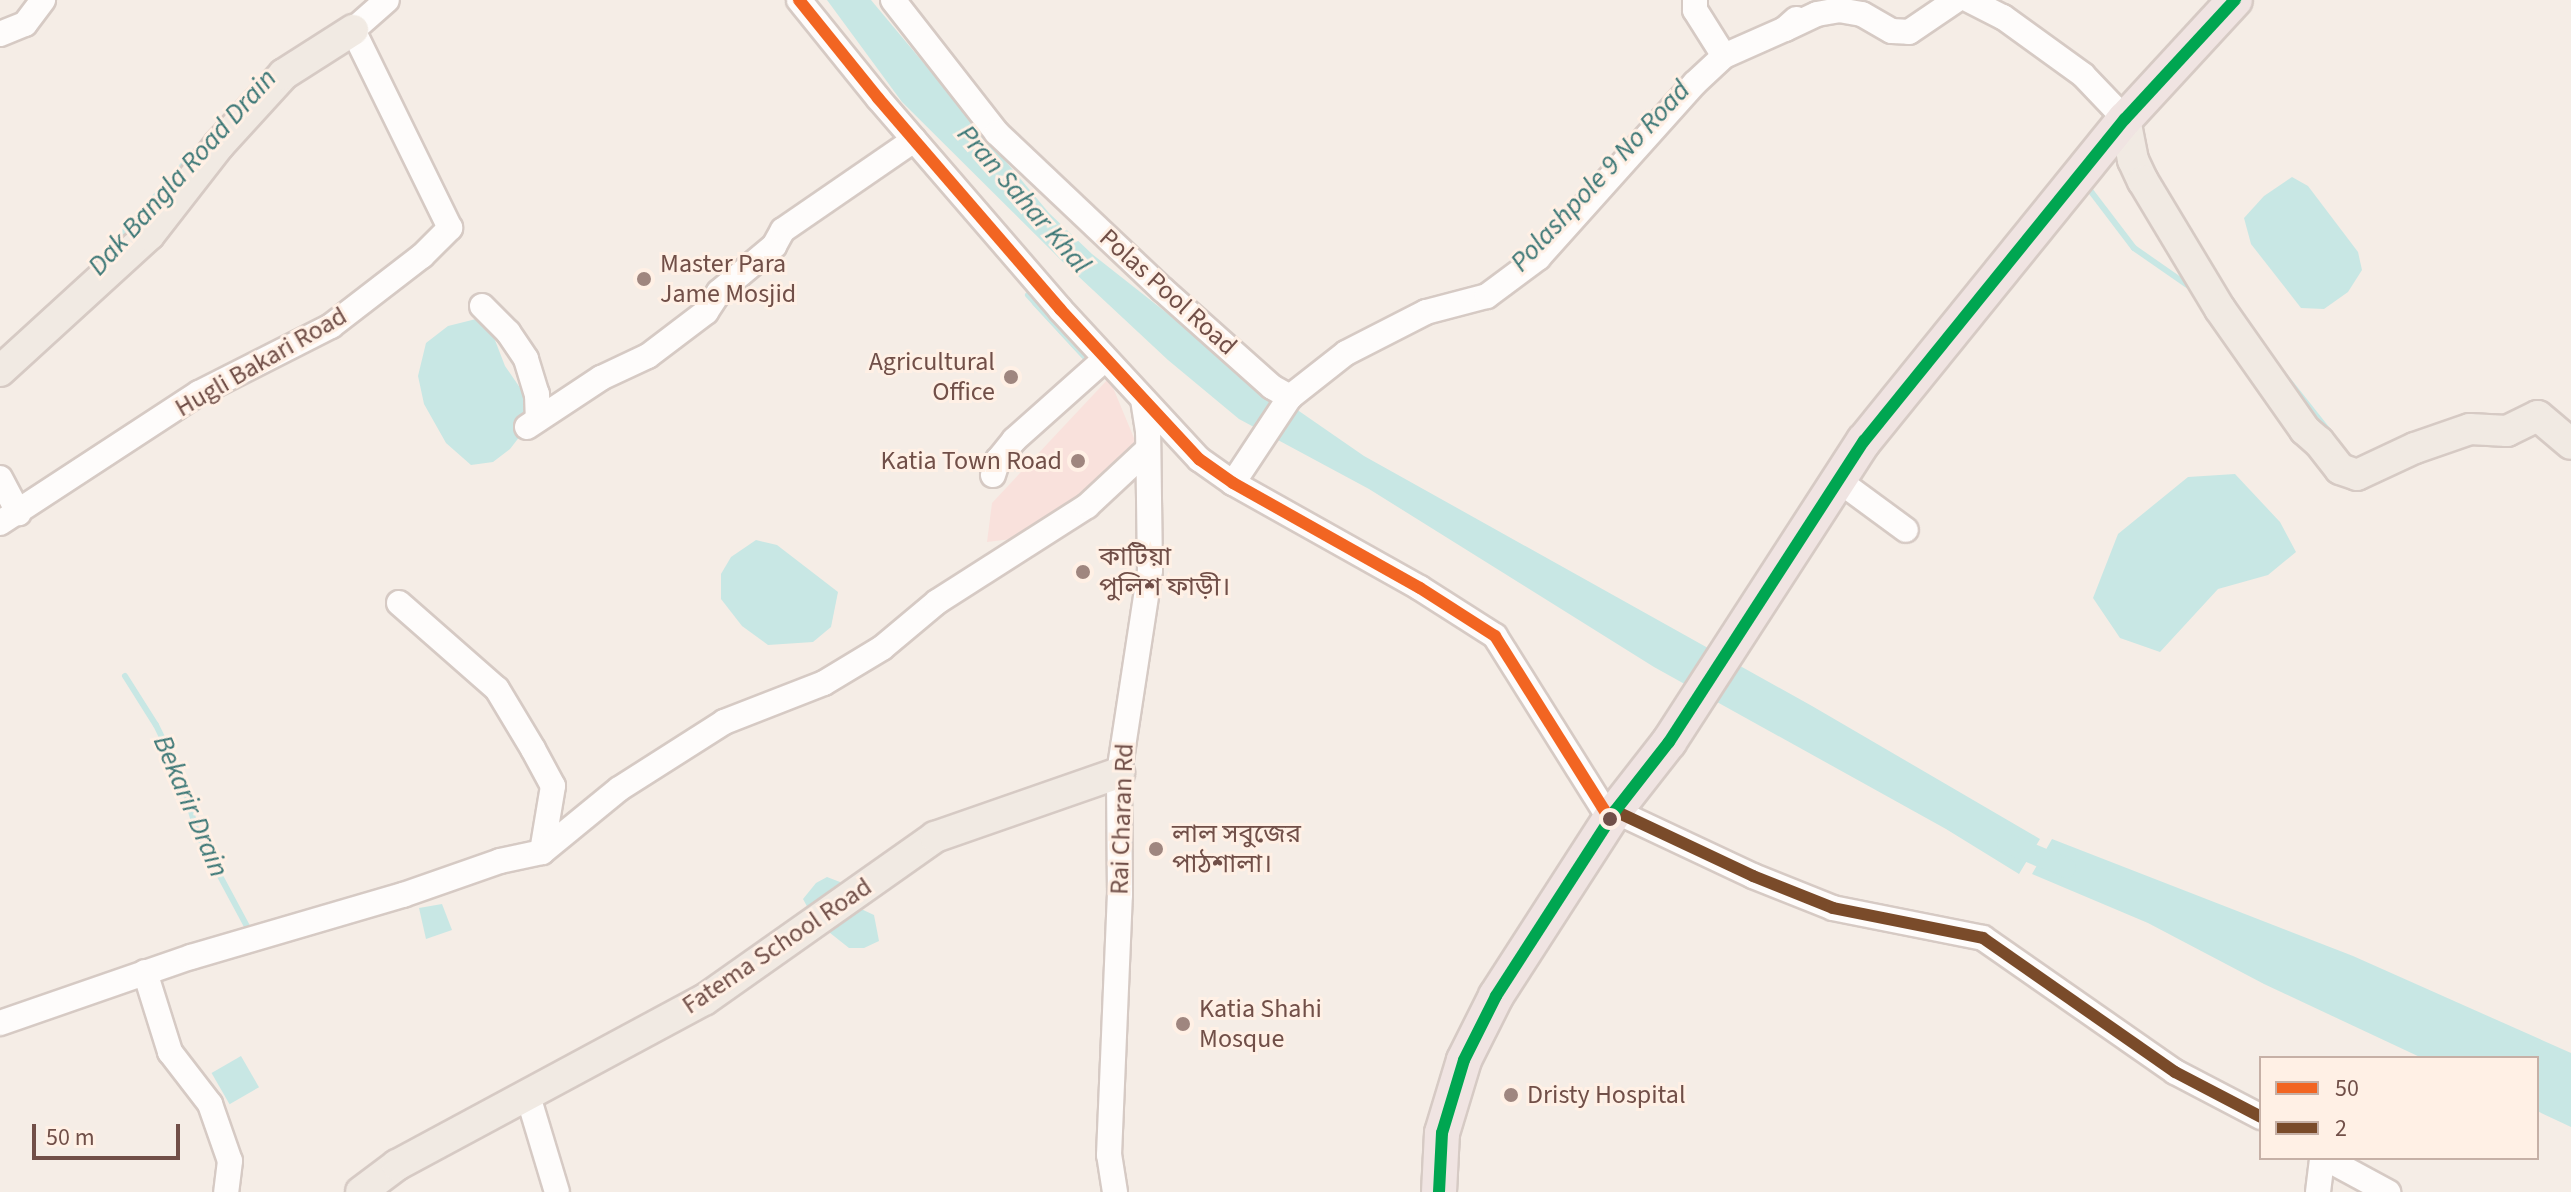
<!DOCTYPE html>
<meta charset="utf-8">
<style>
body{margin:0}
#map{position:relative;width:2571px;height:1192px;overflow:hidden;background:#f5ede6;font-family:"Source Sans 3","Noto Sans Bengali",sans-serif}
div>[style]{position:absolute}
[style*='--x']{left:calc(var(--x)*1px);top:calc(var(--y)*1px);width:calc(var(--w)*1px);rotate:calc(var(--a)*1deg)}
.commercial>*{inset:0;background:#f9e1dc}
.water>*{inset:0;background:#c8e7e4;transform-origin:0 0}
.stream>*{height:6px;margin:-3px;padding:0 3px;transform-origin:3px;border-radius:3px;background:#c8e7e4}
.canal>*{height:20px;margin:-10px;padding:0 10px;transform-origin:10px;border-radius:10px;background:#c8e7e4}
.roads{filter:drop-shadow(2px 0 #d6cac4) drop-shadow(-2px 0 #d6cac4) drop-shadow(0 2px #d6cac4) drop-shadow(0 -2px #d6cac4)}
.minor>*{height:24px;margin:-12px;padding:0 12px;transform-origin:12px;border-radius:12px;background:#fefcfb}
.major>*{height:30px;margin:-15px;padding:0 15px;transform-origin:15px;border-radius:15px;background:#f1eae3}
.highway>*{height:34px;margin:-17px;padding:0 17px;transform-origin:17px;border-radius:17px;background:#f0e4e2}
.bus-1>*{height:12px;margin:-6px;padding:0 6px;transform-origin:6px;border-radius:6px;background:#f26522}
.bus-2>*{height:12px;margin:-6px;padding:0 6px;transform-origin:6px;border-radius:6px;background:#7a4b2a}
.bus-3>*{height:12px;margin:-6px;padding:0 6px;transform-origin:6px;border-radius:6px;background:#00a651}
.dots>*{width:22px;height:22px;translate:-50% -50%;box-sizing:border-box;border:4px solid #fff0e5;border-radius:50%}
span{translate:-50% -50%;white-space:nowrap;text-align:center;line-height:1.15;-webkit-text-stroke:6px #fff0e5;paint-order:stroke}
.poi-label{font-size:26px;color:#714f48}
.left{translate:0 -50%;text-align:left}
.right{translate:-100% -50%;text-align:right}
.street-label{font-size:26px;color:#714f48}
.water-label{font-size:28px;color:#3c7776;font-style:italic}
.legend{position:absolute;left:2259px;top:1056px;width:280px;height:104px;box-sizing:border-box;background:#fff0e5;border:2px solid #c6b0a6;margin:0;padding:10px 14px;list-style:none;font-size:24px;color:#714f48}
.legend li{display:flex;align-items:center;gap:16px;height:40px}
.legend b{width:40px;border:2px solid #c6b0a6}
.scale{position:absolute;left:32px;top:1124px;width:148px;height:36px;box-sizing:border-box;border:4px solid #714f48;border-top:0;padding-left:10px;font-size:24px;line-height:28px;white-space:nowrap;color:#714f48;-webkit-text-stroke:6px #fff0e5;paint-order:stroke}
</style>
<div id="map">
<div class="commercial">
<i style="clip-path:polygon(1109px 378px,1139px 450px,1020px 538px,987px 542px,992px 503px)"></i>
</div>
<div class="water">
<i style="clip-path:polygon(827px 0,871px 0,1049px 213px,1092px 254px,1238px 369px,1364px 456px,1812px 706px,2040px 839px,2019px 874px,1946px 829px,1654px 667px,1369px 489px,1239px 419px,1168px 360px,1063px 262px,902px 102px)"></i>
<i style="clip-path:polygon(2292px 177px,2308px 186px,2358px 252px,2362px 270px,2348px 292px,2324px 309px,2301px 308px,2251px 244px,2244px 218px,2264px 196px)"></i>
<i style="clip-path:polygon(476px 319px,493px 335px,505px 366px,527px 398px,527px 427px,510px 449px,493px 462px,471px 465px,446px 443px,424px 404px,418px 376px,426px 343px,448px 326px)"></i>
<i style="clip-path:polygon(2235px 474px,2280px 522px,2296px 552px,2268px 575px,2218px 589px,2160px 652px,2120px 638px,2093px 598px,2118px 534px,2188px 477px)"></i>
<i style="clip-path:polygon(756px 540px,777px 545px,838px 592px,831px 627px,813px 642px,768px 645px,742px 626px,721px 599px,721px 574px,731px 557px)"></i>
<i style="clip-path:polygon(2052px 839px,2353px 956px,2571px 1053px,2571px 1127px,2537px 1111px,2537px 1058px,2422px 1058px,2264px 984px,2148px 923px,2032px 874px)"></i>
<i style="clip-path:polygon(827px 877px,840px 882px,859px 908px,874px 915px,879px 941px,864px 948px,849px 948px,815px 921px,803px 899px,816px 883px)"></i>
<i style="clip-path:polygon(442px 904px,452px 930px,426px 939px,419px 908px)"></i>
<i style="left:241px;top:1056px;width:36px;height:34px;rotate:60deg"></i>
</div>
<div class="stream">
<i style="--x:2086;--y:185;--w:79;--a:52.7"></i>
<i style="--x:2134;--y:248;--w:72;--a:34.8"></i>
<i style="--x:95;--y:265;--w:148;--a:-48.6"></i>
<i style="--x:1028;--y:295;--w:86;--a:47.4"></i>
<i style="--x:1086;--y:358;--w:75;--a:-132.8"></i>
<i style="--x:2280;--y:370;--w:80;--a:51.6"></i>
<i style="--x:125;--y:676;--w:58;--a:57.7"></i>
<i style="--x:156;--y:725;--w:55;--a:63.9"></i>
<i style="--x:180;--y:774;--w:64;--a:73.6"></i>
<i style="--x:198;--y:835;--w:110;--a:61.8"></i>
</div>
<div class="canal">
<i style="--x:2007;--y:843;--w:64;--a:23"></i>
</div>
<div class="roads">
<div class="minor">
<i style="--x:799;--y:0;--w:126;--a:51.1"></i>
<i style="--x:878;--y:98;--w:279;--a:49.2"></i>
<i style="--x:1060;--y:309;--w:205;--a:47.2"></i>
<i style="--x:1199;--y:459;--w:42;--a:35.2"></i>
<i style="--x:1233;--y:483;--w:214;--a:29.3"></i>
<i style="--x:1420;--y:588;--w:89;--a:32.6"></i>
<i style="--x:1495;--y:636;--w:216;--a:57.9"></i>
<i style="--x:893;--y:0;--w:169;--a:52"></i>
<i style="--x:997;--y:133;--w:227;--a:43.4"></i>
<i style="--x:1162;--y:289;--w:147;--a:41.7"></i>
<i style="--x:1272;--y:387;--w:21;--a:29"></i>
<i style="--x:1695;--y:0;--w:10;--a:90"></i>
<i style="--x:1695;--y:10;--w:54;--a:57.8"></i>
<i style="--x:1724;--y:56;--w:67;--a:-23.9"></i>
<i style="--x:1785;--y:29;--w:15;--a:-42"></i>
<i style="--x:1969;--y:0;--w:38;--a:27"></i>
<i style="--x:2003;--y:17;--w:99;--a:35.9"></i>
<i style="--x:2083;--y:75;--w:61;--a:46.3"></i>
<i style="--x:1785;--y:29;--w:35;--a:-25"></i>
<i style="--x:1817;--y:14;--w:22;--a:-10"></i>
<i style="--x:1839;--y:10;--w:23;--a:10"></i>
<i style="--x:1862;--y:14;--w:34;--a:30"></i>
<i style="--x:1892;--y:31;--w:17;--a:3"></i>
<i style="--x:1909;--y:32;--w:57;--a:-34.2"></i>
<i style="--x:0;--y:34;--w:27;--a:-22"></i>
<i style="--x:25;--y:24;--w:30;--a:-53"></i>
<i style="--x:482;--y:306;--w:37;--a:45"></i>
<i style="--x:508;--y:332;--w:32;--a:56"></i>
<i style="--x:526;--y:359;--w:37;--a:73"></i>
<i style="--x:537;--y:394;--w:25;--a:88"></i>
<i style="--x:527;--y:427;--w:89;--a:-33.5"></i>
<i style="--x:601;--y:378;--w:52;--a:-25.1"></i>
<i style="--x:648;--y:356;--w:73;--a:-37.2"></i>
<i style="--x:706;--y:312;--w:24;--a:-57"></i>
<i style="--x:719;--y:292;--w:72;--a:-39.9"></i>
<i style="--x:774;--y:246;--w:18;--a:-61"></i>
<i style="--x:783;--y:230;--w:159;--a:-34.5"></i>
<i style="--x:993;--y:475;--w:16;--a:-72"></i>
<i style="--x:998;--y:460;--w:26;--a:-51"></i>
<i style="--x:1014;--y:440;--w:122;--a:-41.7"></i>
<i style="--x:0;--y:478;--w:40;--a:62"></i>
<i style="--x:1838;--y:480;--w:84;--a:36.3"></i>
<i style="--x:1233;--y:483;--w:103;--a:-56.5"></i>
<i style="--x:1290;--y:397;--w:71;--a:-38.2"></i>
<i style="--x:1346;--y:353;--w:90;--a:-27.1"></i>
<i style="--x:1426;--y:312;--w:63;--a:-14.7"></i>
<i style="--x:1487;--y:296;--w:64;--a:-36.7"></i>
<i style="--x:1538;--y:258;--w:235;--a:-48.1"></i>
<i style="--x:1695;--y:83;--w:40;--a:-43"></i>
<i style="--x:0;--y:523;--w:238;--a:-33.2"></i>
<i style="--x:199;--y:393;--w:148;--a:-26.9"></i>
<i style="--x:331;--y:326;--w:115;--a:-37.6"></i>
<i style="--x:422;--y:256;--w:40;--a:-45"></i>
<i style="--x:450;--y:228;--w:220;--a:-116.1"></i>
<i style="--x:353;--y:30;--w:45;--a:-41.4"></i>
<i style="--x:399;--y:603;--w:130;--a:41.3"></i>
<i style="--x:497;--y:689;--w:70;--a:59"></i>
<i style="--x:533;--y:749;--w:42;--a:61.6"></i>
<i style="--x:553;--y:786;--w:67;--a:99.5"></i>
<i style="--x:1615;--y:811;--w:153;--a:25.2"></i>
<i style="--x:1753;--y:876;--w:86;--a:21.8"></i>
<i style="--x:1833;--y:908;--w:153;--a:11.3"></i>
<i style="--x:1983;--y:938;--w:234;--a:34.9"></i>
<i style="--x:2175;--y:1072;--w:97;--a:27.6"></i>
<i style="--x:145;--y:972;--w:84;--a:72.6"></i>
<i style="--x:170;--y:1052;--w:66;--a:52.4"></i>
<i style="--x:210;--y:1104;--w:60;--a:70.7"></i>
<i style="--x:230;--y:1161;--w:31;--a:97"></i>
<i style="--x:0;--y:1023;--w:202;--a:-19.1"></i>
<i style="--x:191;--y:957;--w:221;--a:-16.3"></i>
<i style="--x:403;--y:895;--w:103;--a:-19.3"></i>
<i style="--x:500;--y:861;--w:43;--a:-12.1"></i>
<i style="--x:542;--y:852;--w:99;--a:-39.3"></i>
<i style="--x:619;--y:789;--w:125;--a:-32.5"></i>
<i style="--x:724;--y:722;--w:107;--a:-21.3"></i>
<i style="--x:824;--y:683;--w:68;--a:-31.1"></i>
<i style="--x:882;--y:648;--w:72;--a:-39.9"></i>
<i style="--x:937;--y:602;--w:178;--a:-32.6"></i>
<i style="--x:1087;--y:506;--w:79;--a:-43"></i>
<i style="--x:528;--y:1096;--w:100;--a:73.2"></i>
<i style="--x:2325;--y:1158;--w:72;--a:28.4"></i>
<i style="--x:1115;--y:1192;--w:37;--a:-99"></i>
<i style="--x:1109;--y:1155;--w:260;--a:-87.6"></i>
<i style="--x:1120;--y:895;--w:122;--a:-90.5"></i>
<i style="--x:1119;--y:773;--w:205;--a:-81.3"></i>
<i style="--x:1150;--y:570;--w:139;--a:-90.8"></i>
<i style="--x:1148;--y:431;--w:31;--a:-99"></i>
<i style="--x:2318;--y:1192;--w:34;--a:-83"></i>
</div>
<div class="major">
<i style="--x:2125;--y:119;--w:42;--a:79"></i>
<i style="--x:2133;--y:160;--w:23;--a:65"></i>
<i style="--x:2143;--y:181;--w:149;--a:59"></i>
<i style="--x:2220;--y:309;--w:148;--a:54.9"></i>
<i style="--x:2305;--y:430;--w:18;--a:41"></i>
<i style="--x:2319;--y:442;--w:34;--a:52"></i>
<i style="--x:2340;--y:469;--w:18;--a:19"></i>
<i style="--x:2357;--y:475;--w:64;--a:-25"></i>
<i style="--x:2415;--y:448;--w:58;--a:-19.1"></i>
<i style="--x:2470;--y:429;--w:37;--a:3"></i>
<i style="--x:2507;--y:431;--w:34;--a:-26"></i>
<i style="--x:2538;--y:416;--w:43;--a:40.3"></i>
<i style="--x:0;--y:371;--w:202;--a:-42.4"></i>
<i style="--x:149;--y:235;--w:114;--a:-52.1"></i>
<i style="--x:219;--y:145;--w:96;--a:-47.5"></i>
<i style="--x:284;--y:74;--w:82;--a:-32.5"></i>
<i style="--x:361;--y:1192;--w:45;--a:-36.9"></i>
<i style="--x:397;--y:1165;--w:349;--a:-28.3"></i>
<i style="--x:704;--y:1000;--w:283;--a:-35.2"></i>
<i style="--x:935;--y:837;--w:195;--a:-19.2"></i>
</div>
<div class="highway">
<i style="--x:1439;--y:1192;--w:59;--a:-87.1"></i>
<i style="--x:1442;--y:1133;--w:76;--a:-73.2"></i>
<i style="--x:1464;--y:1060;--w:72;--a:-63.4"></i>
<i style="--x:1496;--y:996;--w:220;--a:-57.2"></i>
<i style="--x:1615;--y:811;--w:88;--a:-52"></i>
<i style="--x:1669;--y:742;--w:359;--a:-57.1"></i>
<i style="--x:1864;--y:441;--w:414;--a:-51"></i>
<i style="--x:2125;--y:119;--w:162;--a:-47.3"></i>
</div>
</div>
<div class="bus-1">
<i style="--x:799;--y:0;--w:126;--a:51.1"></i>
<i style="--x:878;--y:98;--w:279;--a:49.2"></i>
<i style="--x:1060;--y:309;--w:205;--a:47.2"></i>
<i style="--x:1199;--y:459;--w:42;--a:35.2"></i>
<i style="--x:1233;--y:483;--w:214;--a:29.3"></i>
<i style="--x:1420;--y:588;--w:89;--a:32.6"></i>
<i style="--x:1495;--y:636;--w:216;--a:57.9"></i>
</div>
<div class="bus-2">
<i style="--x:1615;--y:811;--w:153;--a:25.2"></i>
<i style="--x:1753;--y:876;--w:86;--a:21.8"></i>
<i style="--x:1833;--y:908;--w:153;--a:11.3"></i>
<i style="--x:1983;--y:938;--w:234;--a:34.9"></i>
<i style="--x:2175;--y:1072;--w:97;--a:27.6"></i>
</div>
<div class="bus-3">
<i style="--x:1439;--y:1192;--w:59;--a:-87.1"></i>
<i style="--x:1442;--y:1133;--w:76;--a:-73.2"></i>
<i style="--x:1464;--y:1060;--w:72;--a:-63.4"></i>
<i style="--x:1496;--y:996;--w:220;--a:-57.2"></i>
<i style="--x:1615;--y:811;--w:88;--a:-52"></i>
<i style="--x:1669;--y:742;--w:359;--a:-57.1"></i>
<i style="--x:1864;--y:441;--w:414;--a:-51"></i>
<i style="--x:2125;--y:119;--w:162;--a:-47.3"></i>
</div>
<div class="dots">
<i style="left:644px;top:279px;background:#9f867f"></i>
<i style="left:1011px;top:377px;background:#9f867f"></i>
<i style="left:1078px;top:461px;background:#9f867f"></i>
<i style="left:1083px;top:572px;background:#9f867f"></i>
<i style="left:1610px;top:819px;background:#714f48"></i>
<i style="left:1156px;top:849px;background:#9f867f"></i>
<i style="left:1183px;top:1024px;background:#9f867f"></i>
<i style="left:1511px;top:1095px;background:#9f867f"></i>
</div>
<div class="poi-label">
<span class="left" style="left:660px;top:279px">Master Para<br>Jame Mosjid</span>
<span class="right" style="left:995px;top:377px">Agricultural<br>Office</span>
<span class="right" style="left:1062px;top:461px">Katia Town Road</span>
<span class="left" style="left:1099px;top:572px">কাটিয়া<br>পুলিশ ফাড়ী।</span>
<span class="left" style="left:1172px;top:849px">লাল সবুজের<br>পাঠশালা।</span>
<span class="left" style="left:1199px;top:1024px">Katia Shahi<br>Mosque</span>
<span class="left" style="left:1527px;top:1095px">Dristy Hospital</span>
</div>
<div class="street-label">
<span style="left:1168px;top:292px;rotate:42deg">Polas Pool Road</span>
<span style="left:261px;top:362px;rotate:-30deg">Hugli Bakari Road</span>
<span style="left:1122px;top:819px;rotate:-88deg">Rai Charan Rd</span>
<span style="left:777px;top:946px;rotate:-34deg">Fatema School Road</span>
</div>
<div class="water-label">
<span style="left:182px;top:172px;rotate:-48deg">Dak Bangla Road Drain</span>
<span style="left:1600px;top:176px;rotate:-47deg">Polashpole 9 No Road</span>
<span style="left:1024px;top:199px;rotate:49deg">Pran Sahar Khal</span>
<span style="left:191px;top:806px;rotate:67deg">Bekarir Drain</span>
</div>
<ul class="legend">
<li><b style="height:10px;background:#f26522"></b>50</li>
<li><b style="height:10px;background:#7a4b2a"></b>2</li>
</ul>
<div class="scale">50 m</div>
</div>
